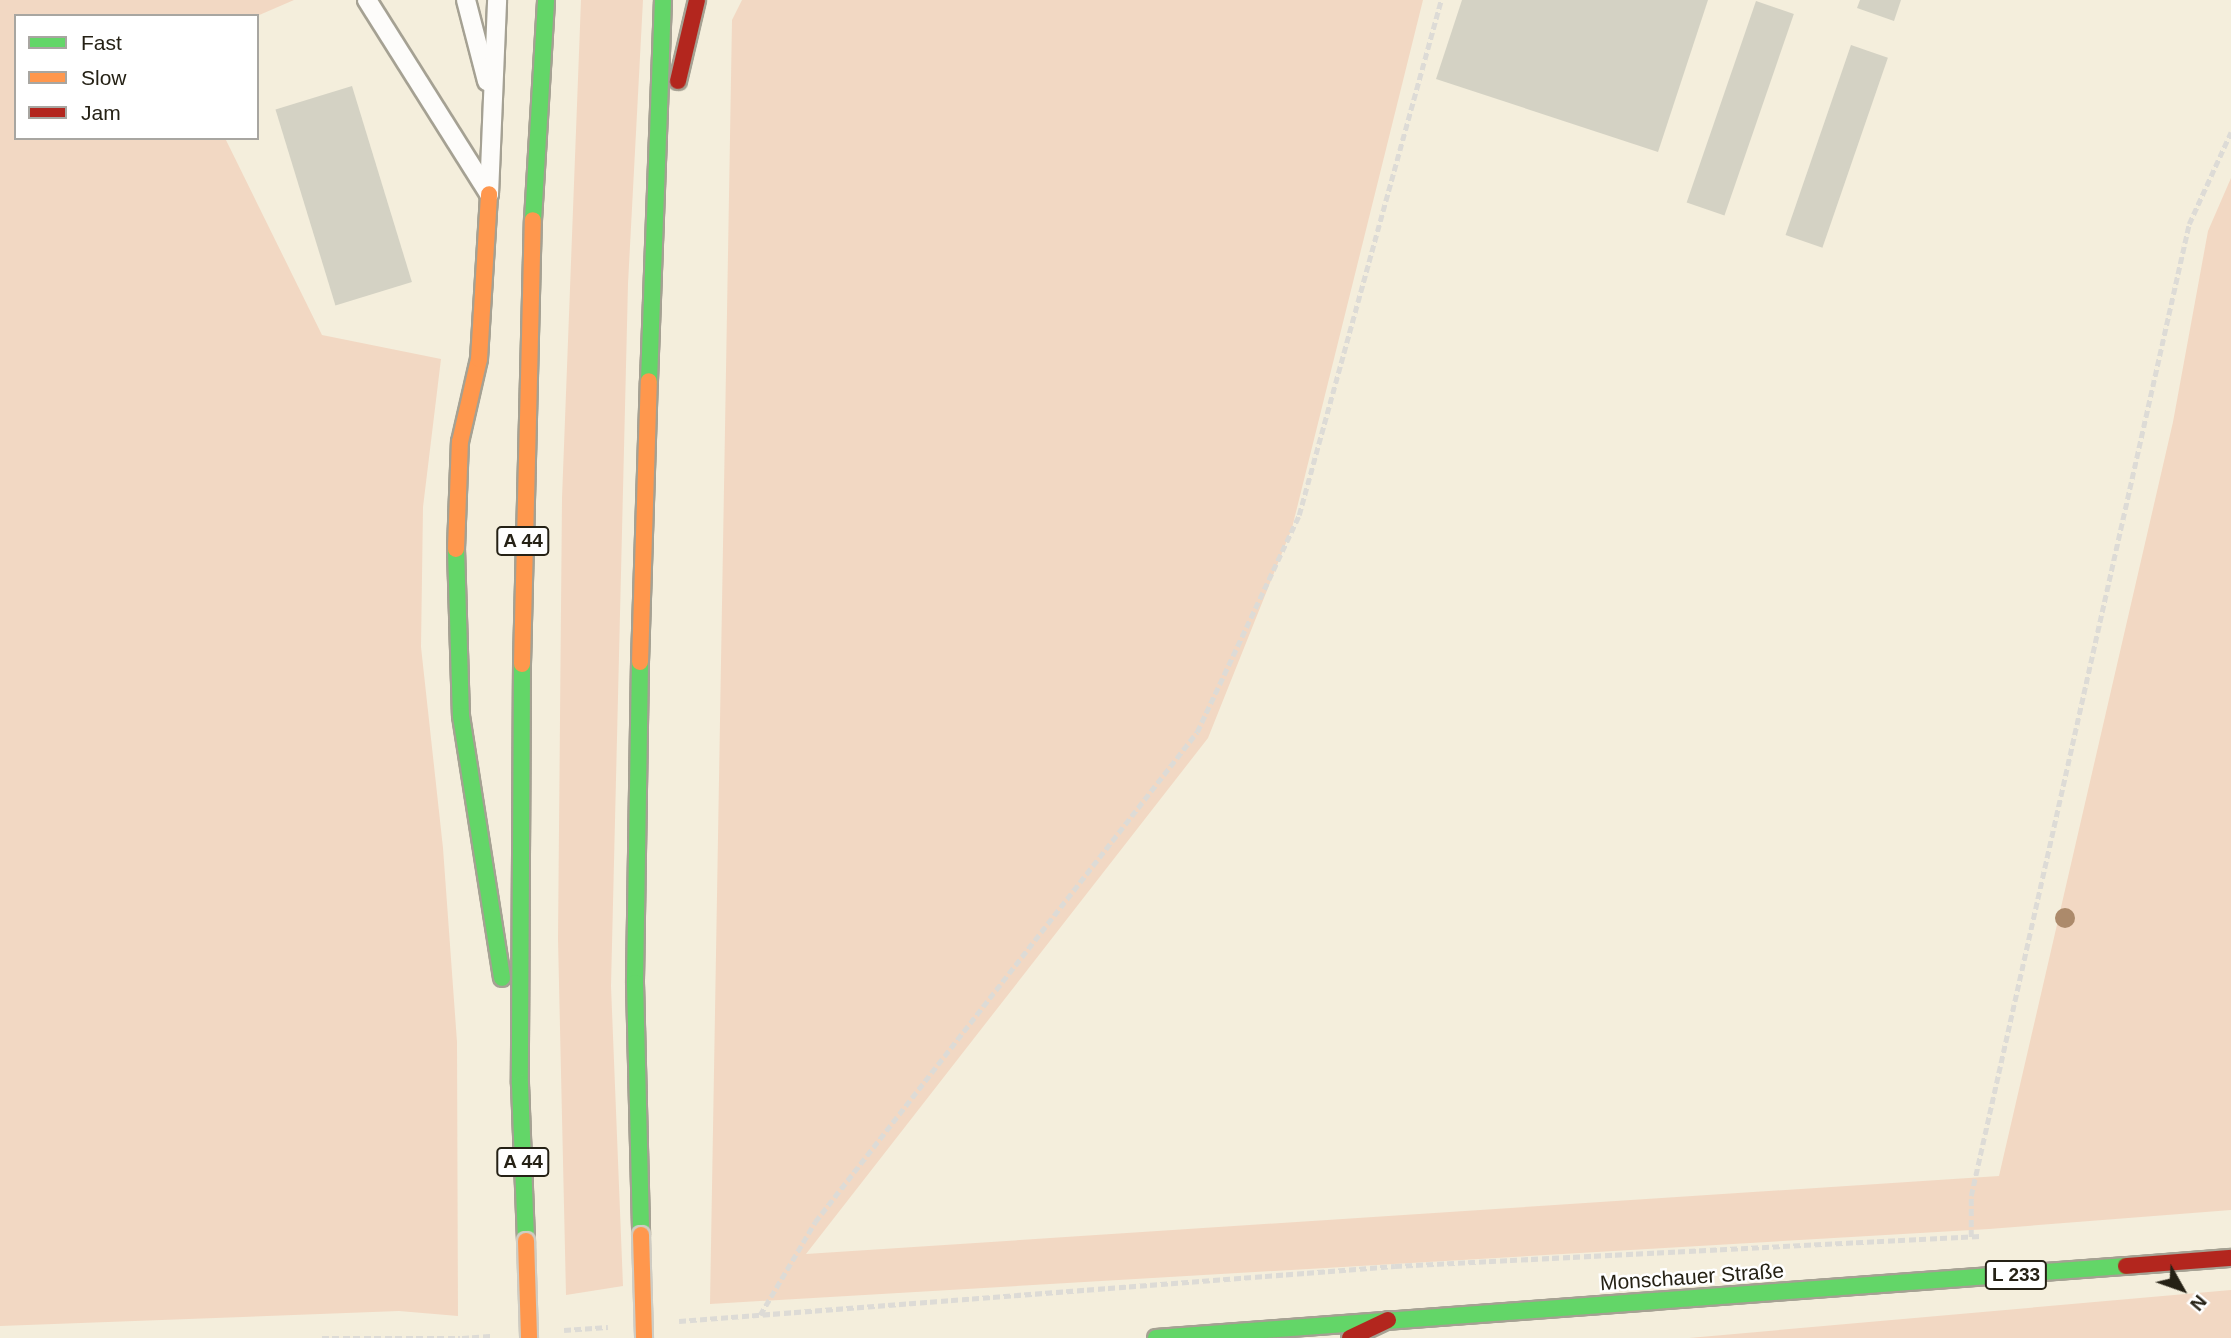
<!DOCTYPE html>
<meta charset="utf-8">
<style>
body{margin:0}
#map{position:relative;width:2231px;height:1338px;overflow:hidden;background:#f4eedc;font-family:Helvetica,sans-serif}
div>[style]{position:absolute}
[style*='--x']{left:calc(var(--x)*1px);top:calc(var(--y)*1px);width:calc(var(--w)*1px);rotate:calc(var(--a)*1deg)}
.green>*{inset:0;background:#f2d8c3}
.building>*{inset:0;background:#d4d2c4;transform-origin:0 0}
.path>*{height:4.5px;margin-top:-2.25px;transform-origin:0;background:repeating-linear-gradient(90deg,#dddbd6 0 7px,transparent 0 10.5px)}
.roads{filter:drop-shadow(2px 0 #a5a193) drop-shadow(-2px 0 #a5a193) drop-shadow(0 2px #a5a193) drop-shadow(0 -2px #a5a193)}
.lane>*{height:18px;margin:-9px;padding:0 9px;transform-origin:9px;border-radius:9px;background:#fdfcfa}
.fast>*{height:16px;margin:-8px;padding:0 8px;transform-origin:8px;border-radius:8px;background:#63d668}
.slow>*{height:16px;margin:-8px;padding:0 8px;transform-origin:8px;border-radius:8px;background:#ff974d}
.jam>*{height:16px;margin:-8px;padding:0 8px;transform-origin:8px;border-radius:8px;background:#b3261e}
.bridges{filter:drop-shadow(2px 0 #cfccc3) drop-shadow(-2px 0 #cfccc3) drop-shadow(0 2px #cfccc3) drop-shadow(0 -2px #cfccc3)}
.slow-bridge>*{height:16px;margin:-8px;padding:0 8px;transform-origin:8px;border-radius:8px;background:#ff974d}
.trees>*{width:20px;height:20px;margin:-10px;border-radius:50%;background:#ac8a6b}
span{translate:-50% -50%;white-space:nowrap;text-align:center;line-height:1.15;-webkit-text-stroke:5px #fff;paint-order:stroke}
.shield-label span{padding:2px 5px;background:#fff;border:2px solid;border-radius:5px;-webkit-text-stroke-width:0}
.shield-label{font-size:19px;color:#252115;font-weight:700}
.street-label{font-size:21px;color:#252115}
.legend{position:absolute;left:14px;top:14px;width:245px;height:126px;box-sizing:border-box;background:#fff;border:2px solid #a8a6a1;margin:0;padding:9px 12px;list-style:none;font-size:21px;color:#252115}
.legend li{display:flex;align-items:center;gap:14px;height:35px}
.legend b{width:35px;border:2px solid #a8a6a1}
.north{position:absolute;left:2147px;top:1254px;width:70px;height:70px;-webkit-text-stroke:5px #fff;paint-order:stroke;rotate:130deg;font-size:19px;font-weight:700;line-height:28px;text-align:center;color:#252115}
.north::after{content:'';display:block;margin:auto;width:24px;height:32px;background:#252115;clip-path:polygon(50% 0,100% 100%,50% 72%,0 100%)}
</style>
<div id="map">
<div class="green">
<i style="clip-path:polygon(0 0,294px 0,257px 16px,16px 16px,16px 138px,225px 138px,322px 335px,441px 359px,423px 507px,421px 647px,443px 848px,457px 1042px,458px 1316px,399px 1311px,0 1326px)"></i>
<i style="clip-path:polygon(581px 0,643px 0,628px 284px,611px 986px,623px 1286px,566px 1295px,558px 939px,562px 498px)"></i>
<i style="clip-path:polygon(742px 0,1423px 0,1292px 528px,1208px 738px,806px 1254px,1999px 1176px,2173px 422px,2208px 231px,2231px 178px,2231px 1210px,1989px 1229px,710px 1304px,732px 20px)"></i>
<i style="clip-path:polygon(2231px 1290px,2231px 1338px,1689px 1338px)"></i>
</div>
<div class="building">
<i style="clip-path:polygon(1462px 0,1708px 0,1658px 152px,1436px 79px)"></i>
<i style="clip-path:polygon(1860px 0,1901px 0,1894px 21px,1857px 8px)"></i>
<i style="left:1756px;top:1px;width:40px;height:213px;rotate:19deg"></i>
<i style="left:1851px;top:45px;width:39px;height:201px;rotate:19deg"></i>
<i style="left:352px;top:86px;width:205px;height:80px;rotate:73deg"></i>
</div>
<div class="path">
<i style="--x:1971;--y:1237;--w:41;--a:-90"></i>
<i style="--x:1971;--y:1196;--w:996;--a:-77.36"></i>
<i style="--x:2189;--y:224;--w:101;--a:-65.5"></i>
<i style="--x:760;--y:1315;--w:108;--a:-59.4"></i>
<i style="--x:815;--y:1222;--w:621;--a:-52.06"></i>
<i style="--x:1197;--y:732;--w:240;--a:-64.8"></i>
<i style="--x:1299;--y:515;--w:534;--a:-74.58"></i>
<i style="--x:679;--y:1321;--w:718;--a:-4.39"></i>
<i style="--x:1395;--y:1266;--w:586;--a:-2.94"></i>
<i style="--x:564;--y:1330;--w:44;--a:-3.9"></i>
<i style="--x:322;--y:1338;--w:138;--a:0"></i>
<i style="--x:462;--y:1338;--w:31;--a:-4"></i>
</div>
<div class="roads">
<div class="lane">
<i style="--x:367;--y:0;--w:229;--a:57.8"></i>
<i style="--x:466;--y:0;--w:84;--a:75.5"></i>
<i style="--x:489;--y:194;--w:194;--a:-87.6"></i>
</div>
<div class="fast">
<i style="--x:533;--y:220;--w:220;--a:-86.6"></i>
<i style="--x:649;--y:381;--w:381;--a:-87.9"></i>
<i style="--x:456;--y:549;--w:167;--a:88.3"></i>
<i style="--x:461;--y:716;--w:265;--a:81.1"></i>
<i style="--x:640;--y:662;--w:321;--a:90.9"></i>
<i style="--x:635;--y:983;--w:252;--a:88.6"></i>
<i style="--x:522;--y:664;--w:420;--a:90.3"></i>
<i style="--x:520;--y:1084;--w:157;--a:87.8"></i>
<i style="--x:1183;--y:1336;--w:2;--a:90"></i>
<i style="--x:1156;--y:1338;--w:973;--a:-4.25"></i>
</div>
<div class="slow">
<i style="--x:456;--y:549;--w:107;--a:-87.9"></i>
<i style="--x:460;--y:442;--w:85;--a:-77.1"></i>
<i style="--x:479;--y:359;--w:165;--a:-86.5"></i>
<i style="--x:640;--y:662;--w:281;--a:-88.2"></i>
<i style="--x:522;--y:664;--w:444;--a:-88.6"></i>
</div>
<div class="jam">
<i style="--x:678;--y:81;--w:83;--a:-76.8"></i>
<i style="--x:2126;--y:1266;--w:105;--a:-4.4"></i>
<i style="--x:1350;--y:1338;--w:42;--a:-25.3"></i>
</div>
</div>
<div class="bridges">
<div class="slow-bridge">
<i style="--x:641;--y:1235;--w:103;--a:88.3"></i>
<i style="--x:526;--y:1241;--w:97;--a:88.2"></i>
</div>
</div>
<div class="trees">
<i style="left:2065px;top:918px"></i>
</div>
<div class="shield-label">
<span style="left:523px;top:541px">A 44</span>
<span style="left:523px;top:1162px">A 44</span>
<span style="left:2016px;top:1275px">L 233</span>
</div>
<div class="street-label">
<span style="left:1692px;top:1277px;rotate:-4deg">Monschauer Straße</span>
</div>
<ul class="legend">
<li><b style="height:9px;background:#63d668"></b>Fast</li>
<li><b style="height:9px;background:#ff974d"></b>Slow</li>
<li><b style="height:9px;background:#b3261e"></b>Jam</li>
</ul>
<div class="north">N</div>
</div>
